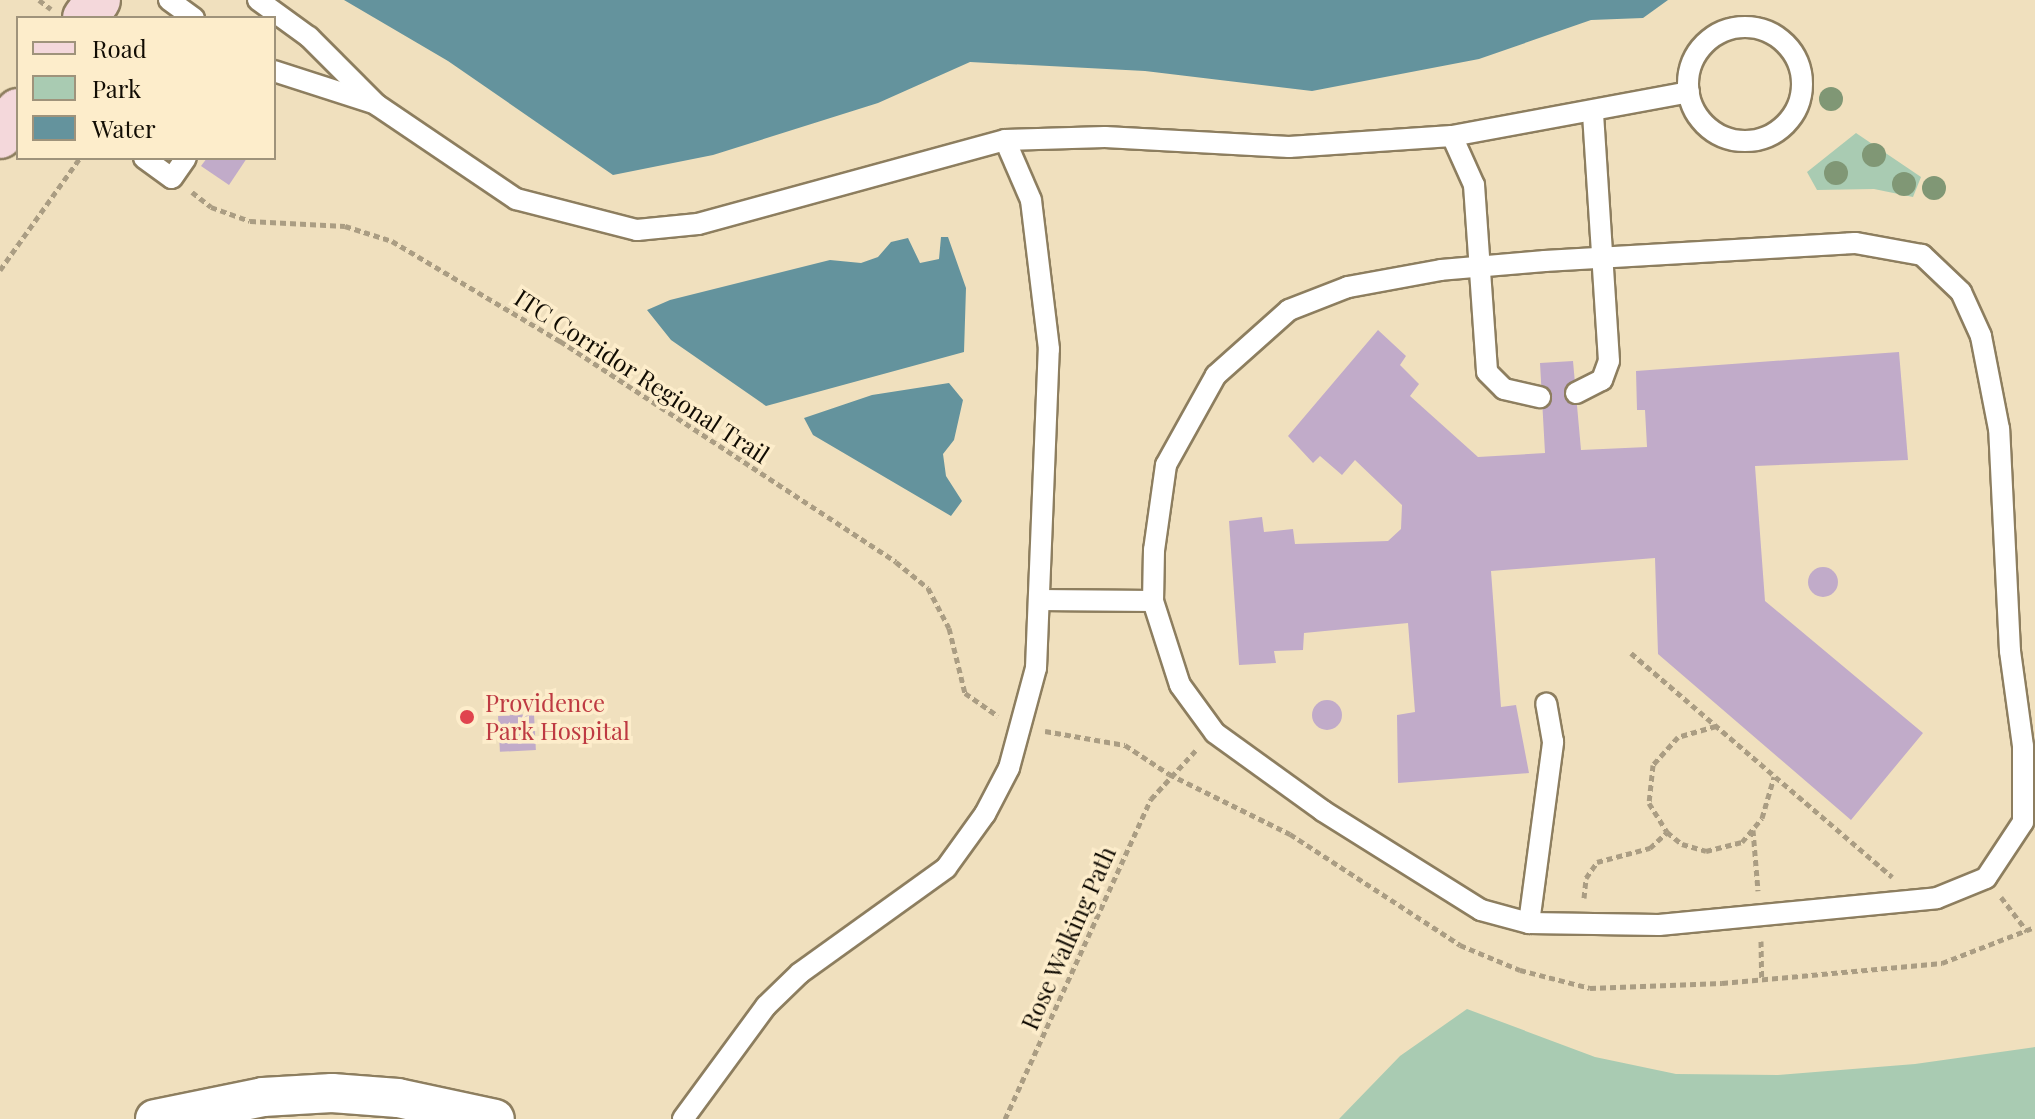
<!DOCTYPE html>
<style>
body{margin:0}
#map{position:relative;width:2035px;height:1119px;overflow:hidden;background:#f0e0be;font-family:"Playfair Display",serif}
div>[style]{position:absolute}
[style*='--x']{left:calc(var(--x)*1px);top:calc(var(--y)*1px);width:calc(var(--w)*1px);rotate:calc(var(--a)*1deg)}
.green>*{inset:0;background:#a9cbb2}
.water>*{inset:0;background:#64939d}
.building>*{inset:0;background:#c1abc9;transform-origin:0 0}
.round{border-radius:50%}
.path>*{height:5px;margin-top:-2.5px;transform-origin:0;background:repeating-linear-gradient(90deg,#aa9d83 0 6px,transparent 0 10px)}
.roads{filter:drop-shadow(2px 0 #8d7e5f) drop-shadow(-2px 0 #8d7e5f) drop-shadow(0 2px #8d7e5f) drop-shadow(0 -2px #8d7e5f)}
.service>*{height:20px;margin:-10px;padding:0 10px;transform-origin:10px;border-radius:10px;background:#fff}
.service>.ring{margin:-10px;padding:0;box-sizing:content-box;background:none;border:20px solid #fff;border-radius:50%}
.minor>*{height:38px;margin:-19px;padding:0 19px;transform-origin:19px;border-radius:19px;background:#fff}
.secondary>*{height:44px;margin:-22px;padding:0 22px;transform-origin:22px;border-radius:22px;background:#f4d8db}
.trees>*{width:24px;height:24px;margin:-12px;border-radius:50%;background:#809775}
.dots>*{width:22px;height:22px;translate:-50% -50%;box-sizing:border-box;border:4px solid #fdedcb;border-radius:50%}
span{translate:-50% -50%;white-space:nowrap;text-align:center;line-height:1.15;-webkit-text-stroke:7px #fdedcb;paint-order:stroke}
.street-label{font-size:24px;color:#110c03}
.health-label{font-size:24px;color:#be3a42}
.left{translate:0 -50%;text-align:left}
.legend{position:absolute;left:16px;top:16px;width:260px;height:144px;box-sizing:border-box;background:#fdedcb;border:2px solid #9f937b;margin:0;padding:10px 14px;list-style:none;font-size:24px;color:#110c03}
.legend li{display:flex;align-items:center;gap:16px;height:40px}
.legend b{width:40px;border:2px solid #9f937b}
</style>
<div id="map">
<div class="green">
<i style="clip-path:polygon(1856px 133px,1921px 177px,1913px 197px,1874px 189px,1817px 190px,1807px 172px)"></i>
<i style="clip-path:polygon(1467px 1009px,1595px 1057px,1676px 1074px,1778px 1075px,1915px 1064px,2035px 1047px,2035px 1119px,1339px 1119px,1400px 1056px)"></i>
</div>
<div class="water">
<i style="clip-path:polygon(344px 0,1668px 0,1643px 18px,1591px 20px,1479px 59px,1312px 91px,1145px 71px,970px 62px,878px 103px,713px 155px,613px 175px,448px 61px)"></i>
<i style="clip-path:polygon(941px 237px,948px 237px,966px 288px,964px 352px,766px 406px,671px 340px,647px 310px,670px 300px,830px 260px,861px 263px,878px 257px,891px 242px,908px 238px,920px 263px,939px 259px)"></i>
<i style="clip-path:polygon(949px 383px,963px 400px,954px 440px,943px 454px,946px 476px,962px 501px,951px 516px,813px 435px,804px 418px,872px 395px)"></i>
</div>
<div class="building">
<i style="clip-path:polygon(207px 158px,247px 158px,229px 185px,201px 166px)"></i>
<i style="clip-path:polygon(1378px 330px,1406px 356px,1400px 365px,1419px 384px,1410px 396px,1478px 457px,1545px 453px,1540px 363px,1573px 361px,1581px 450px,1647px 447px,1645px 410px,1637px 410px,1636px 371px,1899px 352px,1908px 460px,1755px 466px,1765px 601px,1923px 733px,1851px 820px,1658px 654px,1655px 558px,1491px 571px,1501px 707px,1516px 705px,1529px 773px,1398px 783px,1397px 715px,1415px 712px,1408px 623px,1304px 633px,1303px 650px,1274px 651px,1276px 663px,1239px 665px,1229px 521px,1262px 517px,1264px 532px,1293px 529px,1295px 544px,1388px 541px,1401px 529px,1402px 505px,1355px 460px,1342px 475px,1320px 456px,1313px 463px,1288px 436px)"></i>
<i class="round" style="left:1808px;top:567px;width:30px;height:30px"></i>
<i class="round" style="left:1312px;top:700px;width:30px;height:30px"></i>
<i style="left:534px;top:714px;width:36px;height:36px;rotate:87deg"></i>
</div>
<div class="path">
<i style="--x:39;--y:0;--w:15;--a:37"></i>
<i style="--x:192;--y:192;--w:24;--a:38"></i>
<i style="--x:211;--y:207;--w:41;--a:19.7"></i>
<i style="--x:250;--y:221;--w:95;--a:3"></i>
<i style="--x:345;--y:226;--w:49;--a:17.7"></i>
<i style="--x:392;--y:241;--w:196;--a:30.8"></i>
<i style="--x:560;--y:341;--w:402;--a:33.3"></i>
<i style="--x:896;--y:562;--w:41;--a:39.1"></i>
<i style="--x:928;--y:588;--w:45;--a:62.3"></i>
<i style="--x:949;--y:628;--w:67;--a:76.2"></i>
<i style="--x:965;--y:693;--w:40;--a:34.9"></i>
<i style="--x:0;--y:270;--w:138;--a:-54.5"></i>
<i style="--x:1631;--y:653;--w:344;--a:40.6"></i>
<i style="--x:1716;--y:726;--w:40;--a:164"></i>
<i style="--x:1678;--y:737;--w:38;--a:132"></i>
<i style="--x:1653;--y:765;--w:38;--a:96"></i>
<i style="--x:1649;--y:803;--w:34;--a:58"></i>
<i style="--x:1667;--y:832;--w:19;--a:39"></i>
<i style="--x:1682;--y:844;--w:25;--a:16"></i>
<i style="--x:1706;--y:851;--w:37;--a:-14"></i>
<i style="--x:1742;--y:842;--w:31;--a:-50"></i>
<i style="--x:1762;--y:818;--w:43;--a:-73.7"></i>
<i style="--x:1045;--y:731;--w:81;--a:9.9"></i>
<i style="--x:1125;--y:745;--w:53;--a:33.4"></i>
<i style="--x:1169;--y:774;--w:135;--a:26.4"></i>
<i style="--x:1290;--y:834;--w:203;--a:33.1"></i>
<i style="--x:1460;--y:945;--w:65;--a:22.6"></i>
<i style="--x:1520;--y:970;--w:72;--a:14.4"></i>
<i style="--x:1590;--y:988;--w:132;--a:-2.2"></i>
<i style="--x:1722;--y:983;--w:221;--a:-5.2"></i>
<i style="--x:1942;--y:963;--w:100;--a:-21.2"></i>
<i style="--x:1753;--y:830;--w:61;--a:85.3"></i>
<i style="--x:2001;--y:897;--w:43;--a:52.6"></i>
<i style="--x:1584;--y:898;--w:20;--a:-84"></i>
<i style="--x:1586;--y:878;--w:19;--a:-55"></i>
<i style="--x:1597;--y:862;--w:55;--a:-14.8"></i>
<i style="--x:1650;--y:848;--w:23;--a:-43"></i>
<i style="--x:1761;--y:941;--w:39;--a:89"></i>
<i style="--x:1005;--y:1119;--w:352;--a:-65.5"></i>
<i style="--x:1151;--y:799;--w:67;--a:-47.4"></i>
</div>
<div class="roads">
<div class="service">
<i style="--x:169;--y:0;--w:31;--a:36"></i>
<i style="--x:258;--y:0;--w:63;--a:36"></i>
<i style="--x:309;--y:37;--w:96;--a:45"></i>
<i style="--x:377;--y:105;--w:168;--a:34.1"></i>
<i style="--x:516;--y:199;--w:125;--a:14.4"></i>
<i style="--x:637;--y:230;--w:61;--a:-5.6"></i>
<i style="--x:698;--y:224;--w:318;--a:-15.3"></i>
<i style="--x:1005;--y:140;--w:100;--a:-1.7"></i>
<i style="--x:1105;--y:137;--w:184;--a:3.1"></i>
<i style="--x:1289;--y:147;--w:163;--a:-3.9"></i>
<i style="--x:1452;--y:136;--w:241;--a:-10.5"></i>
<i class="ring" style="left:1688px;top:27px;width:94px;height:94px"></i>
<i style="--x:274;--y:71;--w:104;--a:17.9"></i>
<i style="--x:1452;--y:136;--w:54;--a:65.8"></i>
<i style="--x:1474;--y:185;--w:187;--a:86"></i>
<i style="--x:1487;--y:372;--w:24;--a:45"></i>
<i style="--x:1504;--y:389;--w:37;--a:13"></i>
<i style="--x:144;--y:158;--w:34;--a:36"></i>
<i style="--x:172;--y:178;--w:24;--a:-55"></i>
<i style="--x:1576;--y:393;--w:29;--a:-27"></i>
<i style="--x:1602;--y:380;--w:20;--a:-70"></i>
<i style="--x:1609;--y:361;--w:251;--a:-93.7"></i>
<i style="--x:1039;--y:600;--w:114;--a:0.5"></i>
<i style="--x:1153;--y:601;--w:88;--a:72.2"></i>
<i style="--x:1180;--y:685;--w:59;--a:53.9"></i>
<i style="--x:1215;--y:733;--w:133;--a:35.8"></i>
<i style="--x:1323;--y:811;--w:186;--a:32.1"></i>
<i style="--x:1481;--y:910;--w:50;--a:15.2"></i>
<i style="--x:1529;--y:923;--w:130;--a:0.9"></i>
<i style="--x:1659;--y:925;--w:279;--a:-5.5"></i>
<i style="--x:1937;--y:898;--w:53;--a:-22.2"></i>
<i style="--x:1986;--y:878;--w:67;--a:-56.5"></i>
<i style="--x:2023;--y:822;--w:76;--a:-90"></i>
<i style="--x:2023;--y:746;--w:96;--a:-97.8"></i>
<i style="--x:2010;--y:651;--w:222;--a:-92.8"></i>
<i style="--x:1999;--y:429;--w:95;--a:-101"></i>
<i style="--x:1981;--y:336;--w:48;--a:-114.4"></i>
<i style="--x:1961;--y:292;--w:54;--a:-136.5"></i>
<i style="--x:1922;--y:255;--w:68;--a:-169.8"></i>
<i style="--x:1855;--y:243;--w:311;--a:176.7"></i>
<i style="--x:1545;--y:261;--w:104;--a:175.1"></i>
<i style="--x:1441;--y:270;--w:95;--a:169.6"></i>
<i style="--x:1348;--y:287;--w:63;--a:158.7"></i>
<i style="--x:1289;--y:310;--w:98;--a:138.3"></i>
<i style="--x:1216;--y:375;--w:103;--a:119.1"></i>
<i style="--x:1166;--y:465;--w:86;--a:98"></i>
<i style="--x:1154;--y:550;--w:51;--a:91.1"></i>
<i style="--x:1529;--y:923;--w:183;--a:-82.4"></i>
<i style="--x:1553;--y:742;--w:39;--a:-100"></i>
<i style="--x:683;--y:1119;--w:140;--a:-53.7"></i>
<i style="--x:766;--y:1006;--w:47;--a:-44.1"></i>
<i style="--x:800;--y:973;--w:180;--a:-35.7"></i>
<i style="--x:946;--y:868;--w:67;--a:-54.2"></i>
<i style="--x:985;--y:814;--w:52;--a:-62.4"></i>
<i style="--x:1009;--y:768;--w:104;--a:-74.9"></i>
<i style="--x:1036;--y:668;--w:319;--a:-87.7"></i>
<i style="--x:1049;--y:349;--w:150;--a:-96.9"></i>
<i style="--x:1031;--y:200;--w:65;--a:-113.4"></i>
</div>
<div class="minor">
<i style="--x:155;--y:1119;--w:110;--a:-11.5"></i>
<i style="--x:263;--y:1097;--w:69;--a:-3.3"></i>
<i style="--x:332;--y:1093;--w:66;--a:4.3"></i>
<i style="--x:398;--y:1098;--w:99;--a:12.2"></i>
</div>
<div class="secondary">
<i style="--x:85;--y:18;--w:22;--a:-54"></i>
<i style="--x:0;--y:136;--w:31;--a:-54"></i>
</div>
</div>
<div class="trees">
<i style="left:1831px;top:99px"></i>
<i style="left:1874px;top:155px"></i>
<i style="left:1836px;top:173px"></i>
<i style="left:1904px;top:184px"></i>
<i style="left:1934px;top:188px"></i>
</div>
<div class="dots">
<i style="left:467px;top:717px;background:#e0444e"></i>
</div>
<div class="street-label">
<span style="left:642px;top:376px;rotate:33deg">ITC Corridor Regional Trail</span>
<span style="left:1068px;top:938px;rotate:-66deg">Rose Walking Path</span>
</div>
<div class="health-label">
<span class="left" style="left:485px;top:717px">Providence<br>Park Hospital</span>
</div>
<ul class="legend">
<li><b style="height:10px;background:#f4d8db"></b>Road</li>
<li><b style="height:22px;background:#a9cbb2"></b>Park</li>
<li><b style="height:22px;background:#64939d"></b>Water</li>
</ul>
</div>
